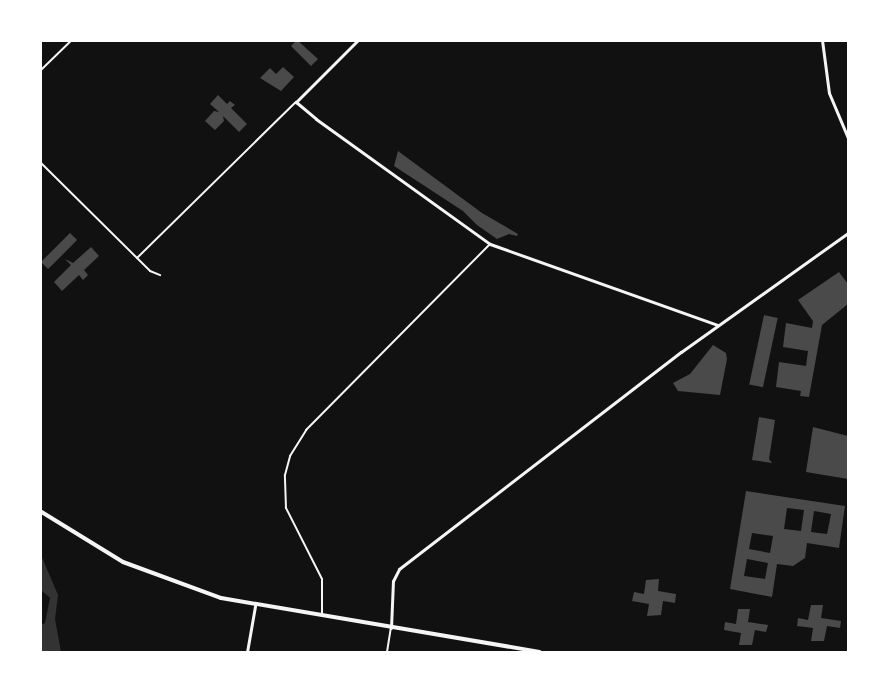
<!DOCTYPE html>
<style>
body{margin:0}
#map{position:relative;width:889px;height:693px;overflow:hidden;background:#111;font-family:Spectral,serif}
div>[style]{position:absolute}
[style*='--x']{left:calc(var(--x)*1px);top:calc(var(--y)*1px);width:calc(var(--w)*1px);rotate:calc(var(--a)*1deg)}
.water>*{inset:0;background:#333}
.building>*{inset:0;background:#4a4a4a;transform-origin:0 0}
.service>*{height:1.5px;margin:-0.75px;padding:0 0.75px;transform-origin:0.75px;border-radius:0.75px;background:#f5f5f5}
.minor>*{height:2px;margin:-1px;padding:0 1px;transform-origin:1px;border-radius:1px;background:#f5f5f5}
.tertiary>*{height:3px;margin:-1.5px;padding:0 1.5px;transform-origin:1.5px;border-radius:1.5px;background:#f5f5f5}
.secondary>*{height:4px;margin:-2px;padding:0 2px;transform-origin:2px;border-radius:2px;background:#f5f5f5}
span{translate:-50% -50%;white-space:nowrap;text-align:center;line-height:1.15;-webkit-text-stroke:6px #fff;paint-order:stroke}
.frame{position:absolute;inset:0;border:42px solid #fff;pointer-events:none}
</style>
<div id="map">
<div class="water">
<i style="clip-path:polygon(41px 555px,58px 595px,55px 619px,61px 652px,41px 652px,41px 625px,45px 623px,50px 598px,41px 590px)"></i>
</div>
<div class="building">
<i style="clip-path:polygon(297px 40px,318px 59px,311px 66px,291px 46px)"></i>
<i style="clip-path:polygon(283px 67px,294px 77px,281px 91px,260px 78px,270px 68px,276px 74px)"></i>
<i style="clip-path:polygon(218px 95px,227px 104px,230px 101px,235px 105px,231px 108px,247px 124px,239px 132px,223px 116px,224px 121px,215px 130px,205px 121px,214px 111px,219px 112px,210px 104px)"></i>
<i style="clip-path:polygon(398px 151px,482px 213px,518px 234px,517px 236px,509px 234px,497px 239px,477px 225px,463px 211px,394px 166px)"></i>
<i style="left:70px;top:233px;width:10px;height:41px;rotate:45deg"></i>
<i style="clip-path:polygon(91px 247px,99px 256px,84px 270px,88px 275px,83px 280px,79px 275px,62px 291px,54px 282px,71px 265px,65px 259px,73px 263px)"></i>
<i style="clip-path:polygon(839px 272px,848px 284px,848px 304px,822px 325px,809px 397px,800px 396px,801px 391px,776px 387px,779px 362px,806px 366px,808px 351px,783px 347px,786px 323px,812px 328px,813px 321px,798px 300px)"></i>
<i style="left:764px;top:315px;width:14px;height:71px;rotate:12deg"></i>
<i style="clip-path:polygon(713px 345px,726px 353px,727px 359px,720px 395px,678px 391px,673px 383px,690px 374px)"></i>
<i style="clip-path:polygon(759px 417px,775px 420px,769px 459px,772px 463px,752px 460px)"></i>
<i style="clip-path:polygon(813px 427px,848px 436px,848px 479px,806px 472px)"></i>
<i style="clip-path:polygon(evenodd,746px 491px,845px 506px,839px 548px,807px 543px,805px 558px,793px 566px,777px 564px,772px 597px,730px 589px,746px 491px,787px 508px,804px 510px,801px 531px,784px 529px,787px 508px,746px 491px,814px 511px,831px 514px,827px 534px,811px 532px,814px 511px,746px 491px,752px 533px,773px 536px,770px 553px,749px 549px,752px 533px,746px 491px,747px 559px,768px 563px,765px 579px,744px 576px,747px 559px)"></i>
<i style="clip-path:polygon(659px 579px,658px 591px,676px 594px,675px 603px,663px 601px,661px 615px,647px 616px,649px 604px,632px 601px,634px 592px,644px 594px,646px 580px)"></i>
<i style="clip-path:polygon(811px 605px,823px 605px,821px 618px,841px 621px,840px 628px,827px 626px,824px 641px,811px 641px,813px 628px,797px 626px,798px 618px,808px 620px)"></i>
<i style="clip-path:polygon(738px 609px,750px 609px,748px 622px,768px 625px,766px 632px,755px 630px,752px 645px,739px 645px,741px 633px,724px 630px,725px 622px,736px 624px)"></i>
</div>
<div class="service">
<i style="--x:40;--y:71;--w:45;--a:-44.1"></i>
</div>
<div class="minor">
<i style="--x:40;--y:162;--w:155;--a:44.7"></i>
<i style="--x:150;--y:271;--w:11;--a:22"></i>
<i style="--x:137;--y:258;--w:223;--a:-44.5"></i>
<i style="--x:322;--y:616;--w:37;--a:-90"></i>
<i style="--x:322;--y:579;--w:80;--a:-116.9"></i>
<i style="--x:286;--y:508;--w:33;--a:-92"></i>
<i style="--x:285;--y:475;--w:20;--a:-75"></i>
<i style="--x:290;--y:456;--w:31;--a:-58"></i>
<i style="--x:306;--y:430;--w:262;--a:-45.3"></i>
<i style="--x:387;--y:652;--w:24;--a:-81"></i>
</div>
<div class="tertiary">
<i style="--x:358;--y:40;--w:88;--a:135"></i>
<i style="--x:296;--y:102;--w:26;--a:40"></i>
<i style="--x:316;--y:119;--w:214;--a:35.7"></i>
<i style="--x:490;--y:244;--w:242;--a:19.6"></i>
<i style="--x:822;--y:40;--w:53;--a:82.5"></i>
<i style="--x:829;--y:93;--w:49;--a:67.1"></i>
<i style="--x:391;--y:628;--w:47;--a:-87.6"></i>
<i style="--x:393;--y:581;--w:13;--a:-63"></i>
<i style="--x:399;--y:569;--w:356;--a:-37.6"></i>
<i style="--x:681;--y:352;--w:205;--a:-35.5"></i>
<i style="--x:247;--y:652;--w:47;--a:-80.1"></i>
</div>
<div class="secondary">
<i style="--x:40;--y:511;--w:97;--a:31.6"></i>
<i style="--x:123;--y:562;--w:104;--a:20.2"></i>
<i style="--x:221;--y:598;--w:323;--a:9.6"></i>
</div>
<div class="frame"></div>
</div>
